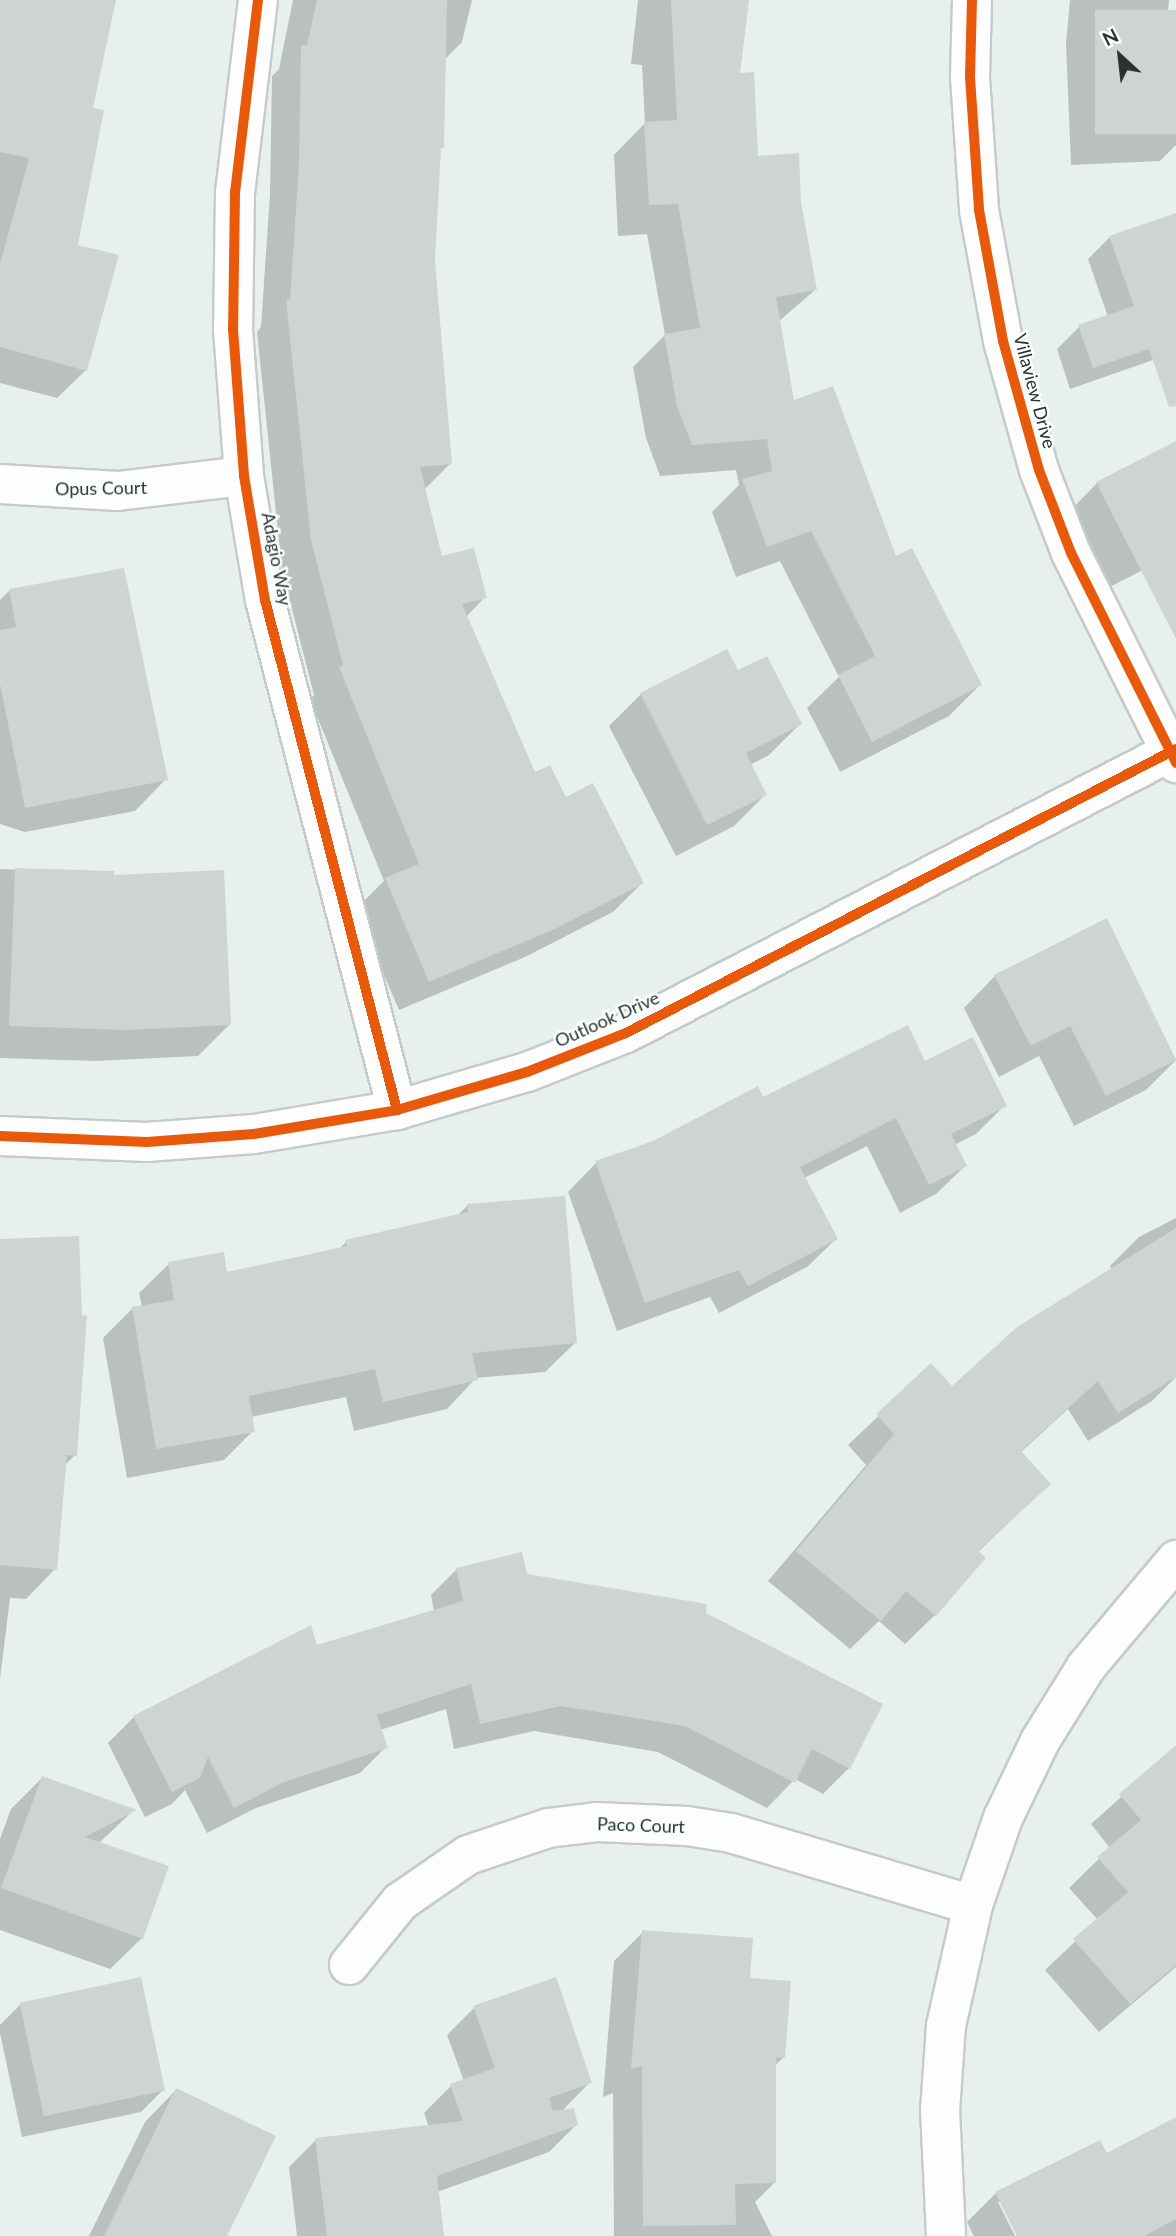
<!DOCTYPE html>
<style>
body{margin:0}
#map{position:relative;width:1176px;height:2236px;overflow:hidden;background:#e8f0ee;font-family:Lato,sans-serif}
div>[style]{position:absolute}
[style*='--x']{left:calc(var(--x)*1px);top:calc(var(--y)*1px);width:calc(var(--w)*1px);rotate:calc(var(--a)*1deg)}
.shadow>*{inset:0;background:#0003}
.building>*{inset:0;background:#ced4d2;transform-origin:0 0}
.roads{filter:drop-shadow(2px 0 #c5cbc9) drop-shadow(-2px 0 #c5cbc9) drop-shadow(0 2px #c5cbc9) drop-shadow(0 -2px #c5cbc9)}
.street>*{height:38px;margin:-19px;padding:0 19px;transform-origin:19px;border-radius:19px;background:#fcfdfc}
.cycleway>*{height:10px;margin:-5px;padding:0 5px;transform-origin:5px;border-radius:5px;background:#e8590c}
span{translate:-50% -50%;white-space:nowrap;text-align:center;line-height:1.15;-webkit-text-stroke:5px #f8fffd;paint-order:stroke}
.street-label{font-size:18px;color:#2c3230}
.north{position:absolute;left:1085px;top:21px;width:70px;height:70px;-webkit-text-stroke:5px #f8fffd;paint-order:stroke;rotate:333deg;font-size:19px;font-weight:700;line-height:28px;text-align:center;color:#2c3230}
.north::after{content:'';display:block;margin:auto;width:24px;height:32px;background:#2c3230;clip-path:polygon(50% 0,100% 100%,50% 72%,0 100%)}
</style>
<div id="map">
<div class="shadow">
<i style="clip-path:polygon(0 0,115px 0,91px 110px,76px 246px,86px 370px,57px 398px,0 383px)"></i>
<i style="clip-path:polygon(293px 0,472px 0,462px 42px,444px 60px,433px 261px,451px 463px,424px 490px,441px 559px,485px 597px,466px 617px,535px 774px,565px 799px,642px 883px,613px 912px,525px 957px,399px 1010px,356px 909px,384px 881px,310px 699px,314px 695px,282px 570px,257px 332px,261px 327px,270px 194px,272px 76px,279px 69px)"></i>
<i style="clip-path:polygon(638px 0,747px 0,738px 75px,756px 158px,799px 202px,815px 290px,778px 322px,793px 403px,980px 685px,949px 716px,840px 772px,807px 708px,839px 677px,780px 561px,736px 577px,712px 512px,739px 485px,736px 470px,660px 476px,646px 438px,633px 367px,665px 335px,647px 234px,618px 236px,614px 155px,645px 123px,642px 65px,631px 64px)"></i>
<i style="clip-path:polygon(1070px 0,1169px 0,1168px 12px,1176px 12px,1176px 145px,1160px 161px,1071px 165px,1066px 44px)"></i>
<i style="clip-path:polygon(1176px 220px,1176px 352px,1070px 389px,1057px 349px,1079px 327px,1108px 317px,1088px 259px,1110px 237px)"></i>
<i style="clip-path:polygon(1176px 443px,1176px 553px,1104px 590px,1066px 515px,1097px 483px)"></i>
<i style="clip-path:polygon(10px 590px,166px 779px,135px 811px,25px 832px,0 824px,0 600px)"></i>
<i style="clip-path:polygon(737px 673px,800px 724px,769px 755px,750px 765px,765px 795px,734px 826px,676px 856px,609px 726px,641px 694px)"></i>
<i style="clip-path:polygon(0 869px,112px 873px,230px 1024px,198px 1056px,94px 1061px,0 1058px)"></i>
<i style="clip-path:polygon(1106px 920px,1176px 1060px,1146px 1090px,1074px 1126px,1039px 1056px,999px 1077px,964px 1008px,995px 976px)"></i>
<i style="clip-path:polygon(924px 1063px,1005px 1105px,976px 1134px,954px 1145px,965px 1166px,936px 1194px,900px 1213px,867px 1146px,804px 1178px,836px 1239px,807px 1267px,719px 1313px,710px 1297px,617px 1331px,568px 1192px,596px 1163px,762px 1099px)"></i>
<i style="clip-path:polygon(468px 1205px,575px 1343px,545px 1372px,476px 1378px,447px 1409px,354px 1431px,346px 1397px,251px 1417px,253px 1431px,224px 1460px,127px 1478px,103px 1338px,132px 1309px,142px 1307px,139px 1293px,169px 1264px,226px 1274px,338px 1250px,346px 1242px,457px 1216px)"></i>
<i style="clip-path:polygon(1176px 1218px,1176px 1377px,1152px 1401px,1088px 1441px,1068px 1409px,1020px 1453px,1049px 1484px,977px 1553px,935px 1615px,905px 1644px,879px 1621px,850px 1649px,768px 1581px,866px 1465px,848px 1445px,931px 1366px,952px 1389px,1112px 1270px,1110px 1266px,1139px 1237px)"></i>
<i style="clip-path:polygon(0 1241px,75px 1455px,64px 1466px,55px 1569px,26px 1599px,10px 1598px,0 1679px)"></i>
<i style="clip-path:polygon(457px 1569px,525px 1575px,704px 1614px,849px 1768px,823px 1794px,795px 1779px,767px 1808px,658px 1752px,534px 1731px,454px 1749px,446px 1709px,380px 1730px,386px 1747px,360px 1773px,256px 1808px,207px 1833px,185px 1790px,172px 1804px,145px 1817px,108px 1743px,134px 1717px,316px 1648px,434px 1611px,431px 1595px)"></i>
<i style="clip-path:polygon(1176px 1748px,1176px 1967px,1099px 2032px,1045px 1970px,1098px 1920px,1069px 1888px,1110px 1848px,1091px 1824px)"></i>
<i style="clip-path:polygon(42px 1778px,134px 1810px,99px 1843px,142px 1938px,110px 1969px,0 1930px,0 1839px,11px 1809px)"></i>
<i style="clip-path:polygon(643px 1932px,748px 1979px,783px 2058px,774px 2066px,774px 2183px,755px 2202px,772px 2236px,614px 2236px,613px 2093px,603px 2097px,614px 1961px)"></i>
<i style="clip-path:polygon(21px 2004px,163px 2090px,141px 2112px,22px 2137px,0 2033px,0 2025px)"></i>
<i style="clip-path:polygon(474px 2008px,590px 2082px,561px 2112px,576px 2125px,549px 2152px,437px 2192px,443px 2236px,297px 2236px,289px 2167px,316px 2140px,429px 2127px,424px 2113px,451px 2086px,464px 2081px,447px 2035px)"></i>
<i style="clip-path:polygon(176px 2090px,225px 2236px,89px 2236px,145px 2122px)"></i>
<i style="clip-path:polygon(1176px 2119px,1176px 2236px,1019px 2236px,1002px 2202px,998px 2202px,1015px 2236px,974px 2236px,967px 2222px,996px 2193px,1106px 2156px)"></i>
</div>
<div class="building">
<i style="clip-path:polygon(0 0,116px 0,93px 108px,104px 110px,78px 245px,119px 255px,87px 371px,0 347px,0 264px,29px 158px,0 152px)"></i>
<i style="clip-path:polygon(317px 0,447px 0,444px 148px,441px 148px,435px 261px,452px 464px,420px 467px,442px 556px,474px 548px,487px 598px,462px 604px,535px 772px,550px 765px,566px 797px,593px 783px,644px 883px,557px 928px,429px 982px,385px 878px,419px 864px,339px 667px,343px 665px,311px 540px,286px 300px,290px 300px,299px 164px,301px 45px,307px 45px)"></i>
<i style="clip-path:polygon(671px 0,749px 0,740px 73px,754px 72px,758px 156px,799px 153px,801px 202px,817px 290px,776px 297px,794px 400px,833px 386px,896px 556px,912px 548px,982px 685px,872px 742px,838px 675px,875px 656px,811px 531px,767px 547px,742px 479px,772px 471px,767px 439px,692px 445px,677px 406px,664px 334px,700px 328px,678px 204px,649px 205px,644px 122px,677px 120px)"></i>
<i style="left:1176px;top:10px;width:124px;height:81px;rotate:90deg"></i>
<i style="clip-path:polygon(1176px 213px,1176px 406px,1169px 407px,1149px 349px,1093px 368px,1078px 325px,1134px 306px,1109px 236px)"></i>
<i style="clip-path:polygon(1176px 441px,1176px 639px,1096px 482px)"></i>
<i style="clip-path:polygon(124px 568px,168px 780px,25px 808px,0 684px,0 630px,16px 627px,9px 589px)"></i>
<i style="clip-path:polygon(727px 649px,738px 670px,767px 656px,802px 724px,746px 753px,767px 795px,707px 825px,640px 693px)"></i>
<i style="clip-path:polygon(15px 868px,114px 871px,114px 875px,224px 870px,231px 1025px,126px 1030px,9px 1026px)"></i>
<i style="clip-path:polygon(1107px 918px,1176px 1060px,1106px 1096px,1070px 1026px,1031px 1046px,994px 975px)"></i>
<i style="clip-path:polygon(908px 1025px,925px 1061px,973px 1037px,1007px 1106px,951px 1134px,967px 1166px,929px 1185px,896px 1118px,800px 1167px,838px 1239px,748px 1286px,739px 1270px,645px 1303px,595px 1161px,651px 1142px,758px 1086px,763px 1097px)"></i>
<i style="clip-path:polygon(565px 1196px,577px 1343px,472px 1353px,478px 1380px,383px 1402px,375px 1369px,249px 1396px,255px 1432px,156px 1449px,132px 1307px,174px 1300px,168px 1262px,224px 1252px,227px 1272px,347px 1246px,345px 1240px,468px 1212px,467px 1204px)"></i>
<i style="clip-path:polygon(1176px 1228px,1176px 1377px,1118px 1413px,1098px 1381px,1021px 1451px,1051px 1484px,978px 1551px,986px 1558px,936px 1616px,906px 1591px,881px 1621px,796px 1551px,894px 1434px,876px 1414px,931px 1363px,952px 1386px,1017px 1327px)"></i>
<i style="clip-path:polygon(79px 1236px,82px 1316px,87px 1315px,77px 1456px,67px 1455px,57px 1570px,0 1565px,0 1239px)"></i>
<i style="clip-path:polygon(522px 1552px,527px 1574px,707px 1604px,706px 1613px,883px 1704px,850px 1769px,812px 1749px,795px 1783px,685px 1726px,561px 1706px,480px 1724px,471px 1684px,377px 1715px,388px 1748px,284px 1782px,234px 1808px,208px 1757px,200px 1778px,172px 1792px,133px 1716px,311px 1625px,317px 1645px,463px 1601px,456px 1568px)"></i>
<i style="clip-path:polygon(1176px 1745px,1176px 1965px,1130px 2004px,1073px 1939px,1128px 1892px,1097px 1857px,1141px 1820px,1119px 1794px)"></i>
<i style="clip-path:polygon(42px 1776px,137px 1810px,85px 1837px,169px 1866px,143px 1939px,1px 1888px)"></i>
<i style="clip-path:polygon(642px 1930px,753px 1938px,750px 1978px,791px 1981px,785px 2058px,776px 2058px,776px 2183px,735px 2184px,736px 2225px,643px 2226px,642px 2066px,631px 2069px)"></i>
<i style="left:141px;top:1977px;width:116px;height:124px;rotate:78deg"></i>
<i style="clip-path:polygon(556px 1977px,592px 2083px,549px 2098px,553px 2111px,574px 2108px,578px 2125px,437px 2176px,444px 2236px,327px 2236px,315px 2138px,463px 2121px,450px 2084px,495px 2068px,473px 2006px)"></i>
<i style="clip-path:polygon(176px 2088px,276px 2136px,227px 2236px,104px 2236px)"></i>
<i style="clip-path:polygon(1176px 2117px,1176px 2219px,1144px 2236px,1017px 2236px,995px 2192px,1100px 2140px,1107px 2153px)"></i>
</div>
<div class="roads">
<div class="street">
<i style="--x:258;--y:0;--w:193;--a:96.8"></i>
<i style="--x:235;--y:192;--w:137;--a:90.8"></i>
<i style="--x:233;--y:329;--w:147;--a:85.7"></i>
<i style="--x:244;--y:476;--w:126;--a:80.4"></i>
<i style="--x:265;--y:600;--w:527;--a:75.49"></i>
<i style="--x:972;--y:0;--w:77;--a:91.5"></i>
<i style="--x:970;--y:77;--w:133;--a:86.1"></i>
<i style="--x:979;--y:210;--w:133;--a:79.6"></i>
<i style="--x:1003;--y:341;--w:134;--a:74.4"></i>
<i style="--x:1039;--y:470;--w:89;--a:68.9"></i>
<i style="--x:1071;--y:553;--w:235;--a:63.4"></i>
<i style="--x:0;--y:484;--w:118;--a:3.4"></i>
<i style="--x:118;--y:491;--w:127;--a:-6.8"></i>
<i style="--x:0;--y:1136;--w:147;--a:2.3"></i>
<i style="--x:147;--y:1142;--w:107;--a:-4.3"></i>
<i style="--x:254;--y:1134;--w:145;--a:-9.5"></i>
<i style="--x:397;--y:1110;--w:135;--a:-16.3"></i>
<i style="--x:527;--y:1072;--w:106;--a:-21.5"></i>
<i style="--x:626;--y:1033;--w:619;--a:-27.31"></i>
<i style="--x:349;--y:1965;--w:81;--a:-51"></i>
<i style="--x:400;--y:1902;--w:83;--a:-34.7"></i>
<i style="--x:468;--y:1855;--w:84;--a:-18.6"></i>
<i style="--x:548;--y:1828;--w:49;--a:-7"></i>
<i style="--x:597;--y:1822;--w:90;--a:2.5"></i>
<i style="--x:687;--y:1826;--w:45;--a:9"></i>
<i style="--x:731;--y:1833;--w:252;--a:16.6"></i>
<i style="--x:946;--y:2236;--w:125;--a:-92.7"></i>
<i style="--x:940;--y:2111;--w:85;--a:-86"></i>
<i style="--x:946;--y:2026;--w:124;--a:-77.4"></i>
<i style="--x:973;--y:1905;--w:92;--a:-71"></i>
<i style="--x:1003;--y:1818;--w:85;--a:-64.3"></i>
<i style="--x:1040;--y:1741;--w:87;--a:-58.1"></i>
<i style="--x:1086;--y:1667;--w:140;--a:-49.9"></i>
</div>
</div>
<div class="cycleway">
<i style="--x:258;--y:0;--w:193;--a:96.8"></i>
<i style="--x:235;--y:192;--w:137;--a:90.8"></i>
<i style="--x:233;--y:329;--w:147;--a:85.7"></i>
<i style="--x:244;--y:476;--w:126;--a:80.4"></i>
<i style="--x:265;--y:600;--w:527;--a:75.49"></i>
<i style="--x:972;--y:0;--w:77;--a:91.5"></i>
<i style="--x:970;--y:77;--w:133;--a:86.1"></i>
<i style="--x:979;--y:210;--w:133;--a:79.6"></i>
<i style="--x:1003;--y:341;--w:134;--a:74.4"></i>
<i style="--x:1039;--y:470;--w:89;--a:68.9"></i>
<i style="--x:1071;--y:553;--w:235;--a:63.4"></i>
<i style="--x:0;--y:1136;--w:147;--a:2.3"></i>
<i style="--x:147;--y:1142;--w:107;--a:-4.3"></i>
<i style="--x:254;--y:1134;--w:145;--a:-9.5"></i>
<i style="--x:397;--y:1110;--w:135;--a:-16.3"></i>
<i style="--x:527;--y:1072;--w:106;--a:-21.5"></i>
<i style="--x:626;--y:1033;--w:619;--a:-27.31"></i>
</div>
<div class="street-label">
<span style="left:1035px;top:391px;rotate:75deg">Villaview Drive</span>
<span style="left:101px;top:488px;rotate:-1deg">Opus Court</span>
<span style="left:277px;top:559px;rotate:79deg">Adagio Way</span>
<span style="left:607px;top:1019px;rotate:-24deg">Outlook Drive</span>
<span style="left:641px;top:1825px;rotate:2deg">Paco Court</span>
</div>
<div class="north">N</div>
</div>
